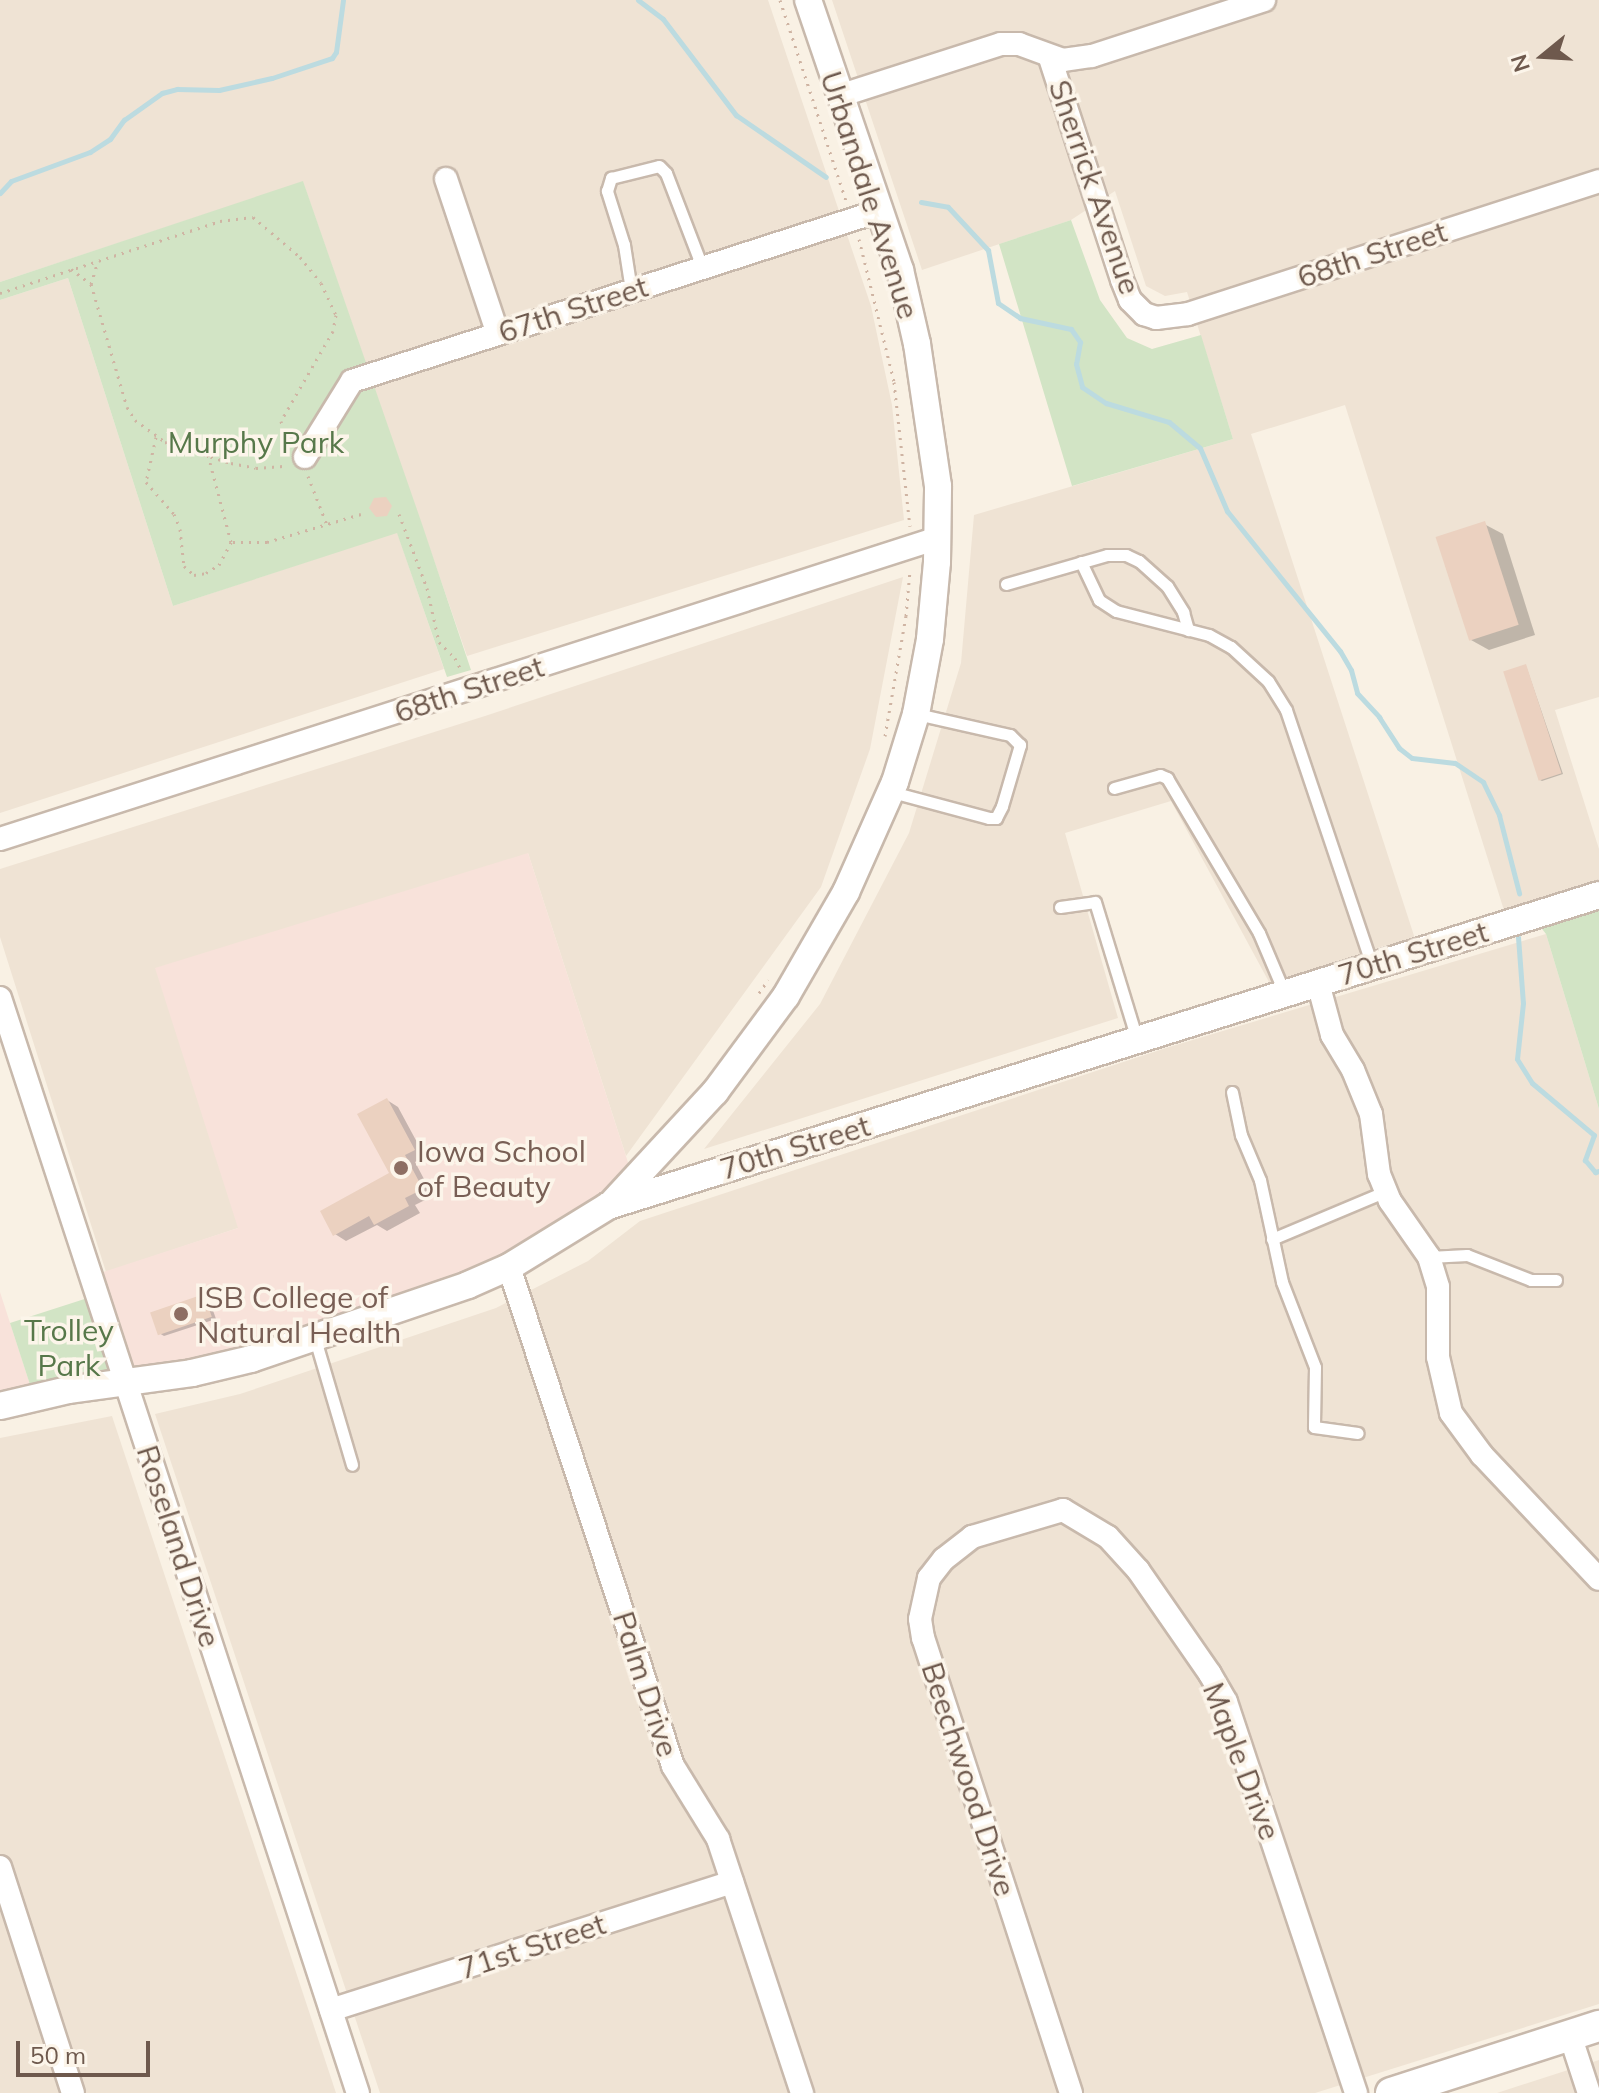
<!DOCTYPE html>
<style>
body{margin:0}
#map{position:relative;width:1599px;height:2093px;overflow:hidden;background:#f9f1e4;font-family:Mulish,sans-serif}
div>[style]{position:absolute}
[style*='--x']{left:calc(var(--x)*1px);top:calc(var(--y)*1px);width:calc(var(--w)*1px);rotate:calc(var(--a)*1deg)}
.residential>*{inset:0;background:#efe3d4}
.commercial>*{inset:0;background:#f8e2da}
.green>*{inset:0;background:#d2e4c5}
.shadow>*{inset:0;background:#0003}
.stream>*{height:5px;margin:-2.5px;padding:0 2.5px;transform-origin:2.5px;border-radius:2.5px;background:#bcdbe0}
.building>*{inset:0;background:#ebd1c0;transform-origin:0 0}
.path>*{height:3px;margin-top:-1.5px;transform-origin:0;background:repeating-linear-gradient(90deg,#cfb4a3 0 2px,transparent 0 8px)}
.roads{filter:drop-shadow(2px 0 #c8b9ac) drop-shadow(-2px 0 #c8b9ac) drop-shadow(0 2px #c8b9ac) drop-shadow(0 -2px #c8b9ac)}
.service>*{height:11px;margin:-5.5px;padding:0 5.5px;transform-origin:5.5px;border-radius:5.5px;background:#fff}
.minor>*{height:22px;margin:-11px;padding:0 11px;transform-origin:11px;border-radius:11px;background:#fff}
.tertiary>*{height:26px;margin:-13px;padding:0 13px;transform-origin:13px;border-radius:13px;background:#fff}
.secondary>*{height:30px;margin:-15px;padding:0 15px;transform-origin:15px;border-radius:15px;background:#fff}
.dots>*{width:22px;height:22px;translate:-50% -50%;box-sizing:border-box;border:4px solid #fcf5ea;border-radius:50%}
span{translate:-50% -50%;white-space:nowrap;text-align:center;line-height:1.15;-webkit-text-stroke:7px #fcf5ea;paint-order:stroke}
.street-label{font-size:30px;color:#6e594d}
.park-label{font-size:30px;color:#57784a}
.education-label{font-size:30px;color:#785e54}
.left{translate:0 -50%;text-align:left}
.north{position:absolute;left:1503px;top:16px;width:80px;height:80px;-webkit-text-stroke:6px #fcf5ea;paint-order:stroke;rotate:252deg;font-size:22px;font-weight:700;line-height:32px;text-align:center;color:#6e594d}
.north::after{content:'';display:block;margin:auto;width:28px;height:36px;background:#6e594d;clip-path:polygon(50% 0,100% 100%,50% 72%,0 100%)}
.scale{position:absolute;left:16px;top:2041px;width:134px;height:36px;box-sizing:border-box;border:4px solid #6e594d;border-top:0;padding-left:10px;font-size:24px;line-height:28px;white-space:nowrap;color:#6e594d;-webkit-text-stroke:6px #fcf5ea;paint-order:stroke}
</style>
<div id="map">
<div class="residential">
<i style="clip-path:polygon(0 0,768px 0,871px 306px,892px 405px,904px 520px,467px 656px,303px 182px,0 282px)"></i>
<i style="clip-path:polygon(832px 0,1599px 0,1599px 697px,1555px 710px,1599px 849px,1599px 895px,1508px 923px,1345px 405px,1251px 434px,1419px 951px,1276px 995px,1171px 801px,1065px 833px,1118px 1018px,704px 1149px,820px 1004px,909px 833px,961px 663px,974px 515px,1233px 439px,1187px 292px,1165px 296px,1146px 286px,1115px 191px,1071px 220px,922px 270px)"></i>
<i style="clip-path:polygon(68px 278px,173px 606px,397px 532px,444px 669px,0 813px,0 300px)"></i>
<i style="clip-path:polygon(903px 577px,870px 749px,821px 887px,626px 1156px,528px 853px,238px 1228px,106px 1272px,0 937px,0 869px,485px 716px)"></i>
<i style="clip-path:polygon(1546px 934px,1599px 1109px,1599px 2004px,1315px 2093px,380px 2093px,155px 1414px,240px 1394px,496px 1308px,588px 1261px,640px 1221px,1166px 1048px)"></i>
<i style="clip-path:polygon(112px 1416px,336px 2093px,0 2093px,0 1438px)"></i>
<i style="clip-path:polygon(1599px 2060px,1599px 2093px,1497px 2093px)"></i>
</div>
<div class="commercial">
<i style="clip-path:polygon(528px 853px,634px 1181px,468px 1285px,126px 1382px,91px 1276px,238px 1228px,155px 968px)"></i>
<i style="clip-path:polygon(0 1292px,34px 1397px,0 1406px)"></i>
</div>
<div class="green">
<i style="clip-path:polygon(303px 181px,422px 524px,471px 670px,447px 677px,397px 533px,173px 606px,68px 278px,0 300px,0 282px)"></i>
<i style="clip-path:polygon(1071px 220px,1100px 300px,1127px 338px,1152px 349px,1201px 335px,1233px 439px,1072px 486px,999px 244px)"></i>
<i style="clip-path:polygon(1599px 895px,1599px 1109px,1546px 934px,1532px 916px)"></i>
<i style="clip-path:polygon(97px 1295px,126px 1382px,34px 1397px,10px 1323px)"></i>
</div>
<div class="shadow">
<i style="clip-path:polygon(1484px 524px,1503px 534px,1535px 635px,1489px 650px,1471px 640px)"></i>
<i style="clip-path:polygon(1526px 666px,1563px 774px,1542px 781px,1540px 780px)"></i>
<i style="clip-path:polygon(387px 1100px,398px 1107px,425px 1157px,415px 1162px,433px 1196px,415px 1205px,420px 1213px,387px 1231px,377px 1225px,346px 1241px,335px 1234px,392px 1174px)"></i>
<i style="clip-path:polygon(204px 1296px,209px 1299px,216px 1319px,164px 1336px,159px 1333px)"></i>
</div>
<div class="stream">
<i style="--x:638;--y:0;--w:31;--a:37"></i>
<i style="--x:663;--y:19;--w:121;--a:52.8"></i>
<i style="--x:736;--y:115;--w:109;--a:34.6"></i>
<i style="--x:0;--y:193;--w:16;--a:-47"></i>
<i style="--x:11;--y:181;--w:84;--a:-20.2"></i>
<i style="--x:90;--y:152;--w:24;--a:-33"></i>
<i style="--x:110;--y:139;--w:24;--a:-54"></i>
<i style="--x:124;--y:120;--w:47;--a:-35.4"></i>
<i style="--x:162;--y:93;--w:16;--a:-15"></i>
<i style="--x:177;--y:89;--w:42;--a:1.4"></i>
<i style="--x:219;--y:90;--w:54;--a:-12.8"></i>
<i style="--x:272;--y:78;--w:63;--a:-18.4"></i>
<i style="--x:332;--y:58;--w:7;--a:-56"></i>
<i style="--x:336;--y:52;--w:52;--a:-82.3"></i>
<i style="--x:921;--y:202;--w:27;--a:10"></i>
<i style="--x:948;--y:207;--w:59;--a:47.1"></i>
<i style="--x:988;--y:250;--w:54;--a:79.3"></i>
<i style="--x:998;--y:303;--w:27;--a:34"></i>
<i style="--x:1020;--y:318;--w:52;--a:12.2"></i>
<i style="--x:1071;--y:329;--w:16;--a:55"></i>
<i style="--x:1080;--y:342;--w:22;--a:100"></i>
<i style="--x:1076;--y:364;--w:24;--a:75"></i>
<i style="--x:1082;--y:387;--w:29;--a:34"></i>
<i style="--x:1106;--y:403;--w:66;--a:16.8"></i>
<i style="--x:1169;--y:422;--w:40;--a:40"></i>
<i style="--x:1200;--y:448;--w:69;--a:66.8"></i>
<i style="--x:1227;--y:511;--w:180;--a:51.1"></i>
<i style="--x:1340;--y:651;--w:22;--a:60"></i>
<i style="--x:1351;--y:670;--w:24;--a:75"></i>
<i style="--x:1357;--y:693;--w:33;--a:47"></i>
<i style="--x:1379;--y:717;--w:37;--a:57"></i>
<i style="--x:1399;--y:748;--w:16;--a:38"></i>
<i style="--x:1412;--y:758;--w:43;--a:6.6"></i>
<i style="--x:1455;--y:763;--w:34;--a:34"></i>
<i style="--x:1483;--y:782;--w:37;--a:64"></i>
<i style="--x:1499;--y:815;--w:81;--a:75.6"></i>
<i style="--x:1518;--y:937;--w:66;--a:85.7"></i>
<i style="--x:1523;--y:1003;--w:56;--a:96.1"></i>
<i style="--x:1517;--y:1059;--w:28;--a:58"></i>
<i style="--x:1532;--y:1083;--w:81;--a:40"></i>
<i style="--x:1594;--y:1135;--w:27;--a:110"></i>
<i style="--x:1585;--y:1160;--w:16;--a:50"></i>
<i style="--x:1595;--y:1172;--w:4;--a:-14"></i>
</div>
<div class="building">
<i style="clip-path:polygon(386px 497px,392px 506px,387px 516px,376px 517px,369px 508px,374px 498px)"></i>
<i style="left:1485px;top:521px;width:109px;height:52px;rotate:72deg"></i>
<i style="left:1526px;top:664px;width:115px;height:24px;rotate:72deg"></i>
<i style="clip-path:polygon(387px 1098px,415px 1150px,405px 1155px,423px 1189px,405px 1198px,409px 1206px,374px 1225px,369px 1216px,333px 1236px,320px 1211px,389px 1173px,357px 1114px)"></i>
<i style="left:204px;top:1294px;width:24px;height:57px;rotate:71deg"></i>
</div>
<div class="path">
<i style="--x:780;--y:0;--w:212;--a:71.8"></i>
<i style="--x:859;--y:239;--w:147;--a:76.2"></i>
<i style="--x:894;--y:382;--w:145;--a:83.7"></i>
<i style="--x:71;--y:269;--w:25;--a:37"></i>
<i style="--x:91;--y:284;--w:128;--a:73.7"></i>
<i style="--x:127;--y:407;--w:15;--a:58"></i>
<i style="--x:135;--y:420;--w:37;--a:36"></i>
<i style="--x:165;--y:442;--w:69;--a:17.7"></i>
<i style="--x:231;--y:463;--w:25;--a:11"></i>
<i style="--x:256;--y:468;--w:31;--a:-4"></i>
<i style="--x:91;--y:284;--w:24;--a:-73"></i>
<i style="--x:0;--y:293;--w:231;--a:-18.1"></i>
<i style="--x:220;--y:221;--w:33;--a:-7"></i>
<i style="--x:253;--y:217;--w:62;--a:40.4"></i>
<i style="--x:300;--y:257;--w:33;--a:51"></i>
<i style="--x:321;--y:283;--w:35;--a:65"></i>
<i style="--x:336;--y:315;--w:16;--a:101"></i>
<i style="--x:333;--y:331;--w:104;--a:120"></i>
<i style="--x:281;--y:421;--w:28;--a:77"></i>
<i style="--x:156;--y:437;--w:46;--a:102.5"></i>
<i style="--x:146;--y:482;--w:43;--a:48.8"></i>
<i style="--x:174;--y:514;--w:16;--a:68"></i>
<i style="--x:180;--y:529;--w:37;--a:84"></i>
<i style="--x:184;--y:566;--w:13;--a:42"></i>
<i style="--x:194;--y:575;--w:12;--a:-9"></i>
<i style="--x:206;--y:573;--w:15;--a:-32"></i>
<i style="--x:219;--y:565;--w:26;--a:-62"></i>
<i style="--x:231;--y:542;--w:90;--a:-104.8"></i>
<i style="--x:308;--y:476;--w:53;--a:68.8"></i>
<i style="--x:399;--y:514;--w:79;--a:69.3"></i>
<i style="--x:427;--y:588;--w:55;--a:77.5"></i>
<i style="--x:439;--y:642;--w:23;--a:45"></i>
<i style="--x:455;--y:658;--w:13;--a:63"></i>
<i style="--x:233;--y:542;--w:34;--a:0"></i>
<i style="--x:267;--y:542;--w:98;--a:-16.6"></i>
<i style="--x:885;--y:736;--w:122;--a:-80.1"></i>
<i style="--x:906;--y:616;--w:46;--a:-85"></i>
<i style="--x:759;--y:993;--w:16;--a:-55"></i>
</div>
<div class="roads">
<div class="service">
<i style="--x:631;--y:290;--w:46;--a:-98.8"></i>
<i style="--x:624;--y:245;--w:57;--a:-107.5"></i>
<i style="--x:607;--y:191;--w:14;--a:-73"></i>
<i style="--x:611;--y:178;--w:49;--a:-14"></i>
<i style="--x:659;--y:166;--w:10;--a:45"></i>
<i style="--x:666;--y:173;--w:101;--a:69"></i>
<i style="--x:1081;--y:562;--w:42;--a:64.7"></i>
<i style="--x:1099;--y:600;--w:20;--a:33"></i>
<i style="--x:1116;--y:611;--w:96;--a:14.5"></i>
<i style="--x:1209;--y:635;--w:25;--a:29"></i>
<i style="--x:1231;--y:647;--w:50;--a:42.6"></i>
<i style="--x:1268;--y:681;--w:34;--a:58"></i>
<i style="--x:1286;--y:710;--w:270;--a:71.4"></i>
<i style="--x:1006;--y:584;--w:105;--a:-16"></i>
<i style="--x:1107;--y:555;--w:19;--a:0"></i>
<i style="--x:1126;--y:555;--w:14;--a:25"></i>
<i style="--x:1139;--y:561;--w:38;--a:42"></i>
<i style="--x:1167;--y:586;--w:31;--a:58"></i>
<i style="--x:1183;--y:612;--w:19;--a:74"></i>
<i style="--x:1114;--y:788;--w:48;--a:-15.8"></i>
<i style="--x:1160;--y:775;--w:8;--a:23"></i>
<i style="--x:1167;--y:778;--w:180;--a:59.3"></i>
<i style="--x:1259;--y:933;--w:64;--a:67"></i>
<i style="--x:892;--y:792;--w:100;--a:15"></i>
<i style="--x:989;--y:818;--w:7;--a:0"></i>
<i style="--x:996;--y:818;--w:13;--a:-63"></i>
<i style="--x:1002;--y:806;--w:64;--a:-73.6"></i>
<i style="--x:1020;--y:745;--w:14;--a:-135"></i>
<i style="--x:1010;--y:735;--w:95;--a:-167.3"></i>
<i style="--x:1060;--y:907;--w:35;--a:-8"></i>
<i style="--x:1095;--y:902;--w:143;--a:73"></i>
<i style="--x:1232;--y:1092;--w:44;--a:78.2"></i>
<i style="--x:1241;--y:1135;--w:49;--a:67.1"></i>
<i style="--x:1260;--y:1180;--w:104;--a:77.8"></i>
<i style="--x:1282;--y:1282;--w:91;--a:68.8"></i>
<i style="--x:1315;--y:1367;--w:60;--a:91"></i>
<i style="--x:1314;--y:1427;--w:44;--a:7.8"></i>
<i style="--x:1272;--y:1239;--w:124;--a:-22.8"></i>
<i style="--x:1429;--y:1257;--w:38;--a:-3"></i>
<i style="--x:1467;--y:1255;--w:69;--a:21.3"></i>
<i style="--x:1531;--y:1280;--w:25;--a:0"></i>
<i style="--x:315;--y:1339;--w:131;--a:73.6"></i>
</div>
<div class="minor">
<i style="--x:1050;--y:58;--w:233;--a:72"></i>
<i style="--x:1122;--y:280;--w:22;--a:68"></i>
<i style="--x:1130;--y:300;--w:20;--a:45"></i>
<i style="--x:1144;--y:314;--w:13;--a:18"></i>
<i style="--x:1156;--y:318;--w:32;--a:-7"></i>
<i style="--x:1188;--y:314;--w:432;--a:-17.9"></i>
<i style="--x:839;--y:96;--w:170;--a:-17.8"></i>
<i style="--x:1001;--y:44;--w:18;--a:0"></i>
<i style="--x:1019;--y:44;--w:47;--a:20"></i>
<i style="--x:1063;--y:60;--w:29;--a:-8"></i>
<i style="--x:1092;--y:56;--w:181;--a:-18"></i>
<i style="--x:446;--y:179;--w:163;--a:71.5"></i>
<i style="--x:305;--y:457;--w:89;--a:-58.3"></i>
<i style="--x:352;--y:381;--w:554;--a:-17.88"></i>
<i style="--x:0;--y:839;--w:985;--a:-17.79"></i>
<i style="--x:1318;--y:983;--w:54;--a:74.9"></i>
<i style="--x:1332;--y:1035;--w:41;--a:59"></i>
<i style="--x:1353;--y:1070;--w:48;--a:67.8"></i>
<i style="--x:1371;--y:1114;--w:61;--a:82.4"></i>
<i style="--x:1379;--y:1174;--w:29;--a:68"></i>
<i style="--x:1390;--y:1201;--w:68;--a:55.1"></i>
<i style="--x:1429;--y:1257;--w:31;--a:73"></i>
<i style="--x:1438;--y:1287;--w:70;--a:90"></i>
<i style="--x:1438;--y:1357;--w:57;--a:76.9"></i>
<i style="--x:1451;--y:1413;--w:52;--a:53.6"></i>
<i style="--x:1482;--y:1455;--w:170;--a:46.7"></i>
<i style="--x:0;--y:998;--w:1152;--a:71.9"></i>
<i style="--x:509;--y:1267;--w:525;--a:71.81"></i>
<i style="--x:673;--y:1766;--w:86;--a:58.3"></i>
<i style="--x:718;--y:1839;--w:268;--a:71.7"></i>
<i style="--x:0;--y:1867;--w:237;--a:72.1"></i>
<i style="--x:331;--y:2010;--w:421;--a:-17.7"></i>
<i style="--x:1570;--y:2035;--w:61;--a:71.9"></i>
<i style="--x:1071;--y:2093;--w:478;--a:-108"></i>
<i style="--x:923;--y:1638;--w:19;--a:-99"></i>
<i style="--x:920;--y:1619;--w:42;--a:-77.6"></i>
<i style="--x:929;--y:1578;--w:24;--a:-52"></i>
<i style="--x:944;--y:1559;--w:36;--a:-38"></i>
<i style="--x:972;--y:1537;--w:95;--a:-16.5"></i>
<i style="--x:1063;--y:1510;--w:52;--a:31"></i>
<i style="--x:1108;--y:1537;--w:45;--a:47.7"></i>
<i style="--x:1138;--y:1570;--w:126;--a:55.3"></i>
<i style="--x:1210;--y:1674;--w:32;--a:60"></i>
<i style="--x:1226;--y:1702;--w:412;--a:71.6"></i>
</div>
<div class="tertiary">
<i style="--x:614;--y:1201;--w:149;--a:-47.2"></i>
<i style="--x:715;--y:1092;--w:119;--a:-53.5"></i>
<i style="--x:786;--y:996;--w:120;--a:-60"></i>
<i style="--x:846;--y:892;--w:120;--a:-66"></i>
<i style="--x:895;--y:782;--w:71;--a:-72.8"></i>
<i style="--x:916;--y:714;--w:76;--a:-79.4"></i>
<i style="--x:930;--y:639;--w:77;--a:-84.8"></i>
<i style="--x:937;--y:562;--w:76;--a:-89.2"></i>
<i style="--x:938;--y:486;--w:144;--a:-98.4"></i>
<i style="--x:917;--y:344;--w:76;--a:-102.9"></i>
<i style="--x:900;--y:270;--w:285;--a:-108.8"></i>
<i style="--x:0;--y:1406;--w:70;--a:-13.2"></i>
<i style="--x:68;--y:1390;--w:125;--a:-7.8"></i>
<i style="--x:192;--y:1373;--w:61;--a:-13.3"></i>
<i style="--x:251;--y:1359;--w:229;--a:-18.8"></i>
<i style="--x:468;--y:1285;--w:45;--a:-23.7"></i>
<i style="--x:509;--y:1267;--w:116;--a:-31.6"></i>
<i style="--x:608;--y:1206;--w:1039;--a:-17.42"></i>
</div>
<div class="secondary">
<i style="--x:1391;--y:2093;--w:219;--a:-17.9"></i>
</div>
</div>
<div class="dots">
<i style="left:401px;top:1168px;background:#8d6e63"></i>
<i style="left:181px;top:1314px;background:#8d6e63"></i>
</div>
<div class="street-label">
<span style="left:1095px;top:187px;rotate:71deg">Sherrick Avenue</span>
<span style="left:870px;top:195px;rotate:72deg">Urbandale Avenue</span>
<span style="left:1372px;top:254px;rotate:-18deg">68th Street</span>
<span style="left:573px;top:309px;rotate:-18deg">67th Street</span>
<span style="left:469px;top:689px;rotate:-18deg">68th Street</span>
<span style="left:1413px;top:953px;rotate:-17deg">70th Street</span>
<span style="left:795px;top:1147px;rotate:-17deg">70th Street</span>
<span style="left:179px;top:1546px;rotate:72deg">Roseland Drive</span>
<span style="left:646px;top:1684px;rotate:72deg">Palm Drive</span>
<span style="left:1242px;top:1761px;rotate:69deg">Maple Drive</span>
<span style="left:969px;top:1779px;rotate:72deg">Beechwood Drive</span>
<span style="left:532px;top:1946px;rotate:-18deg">71st Street</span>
</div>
<div class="park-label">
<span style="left:256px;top:442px">Murphy Park</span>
<span style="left:69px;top:1347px">Trolley<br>Park</span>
</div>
<div class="education-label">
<span class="left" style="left:417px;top:1168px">Iowa School<br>of Beauty</span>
<span class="left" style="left:197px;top:1314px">ISB College of<br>Natural Health</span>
</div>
<div class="north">N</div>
<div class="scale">50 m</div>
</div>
